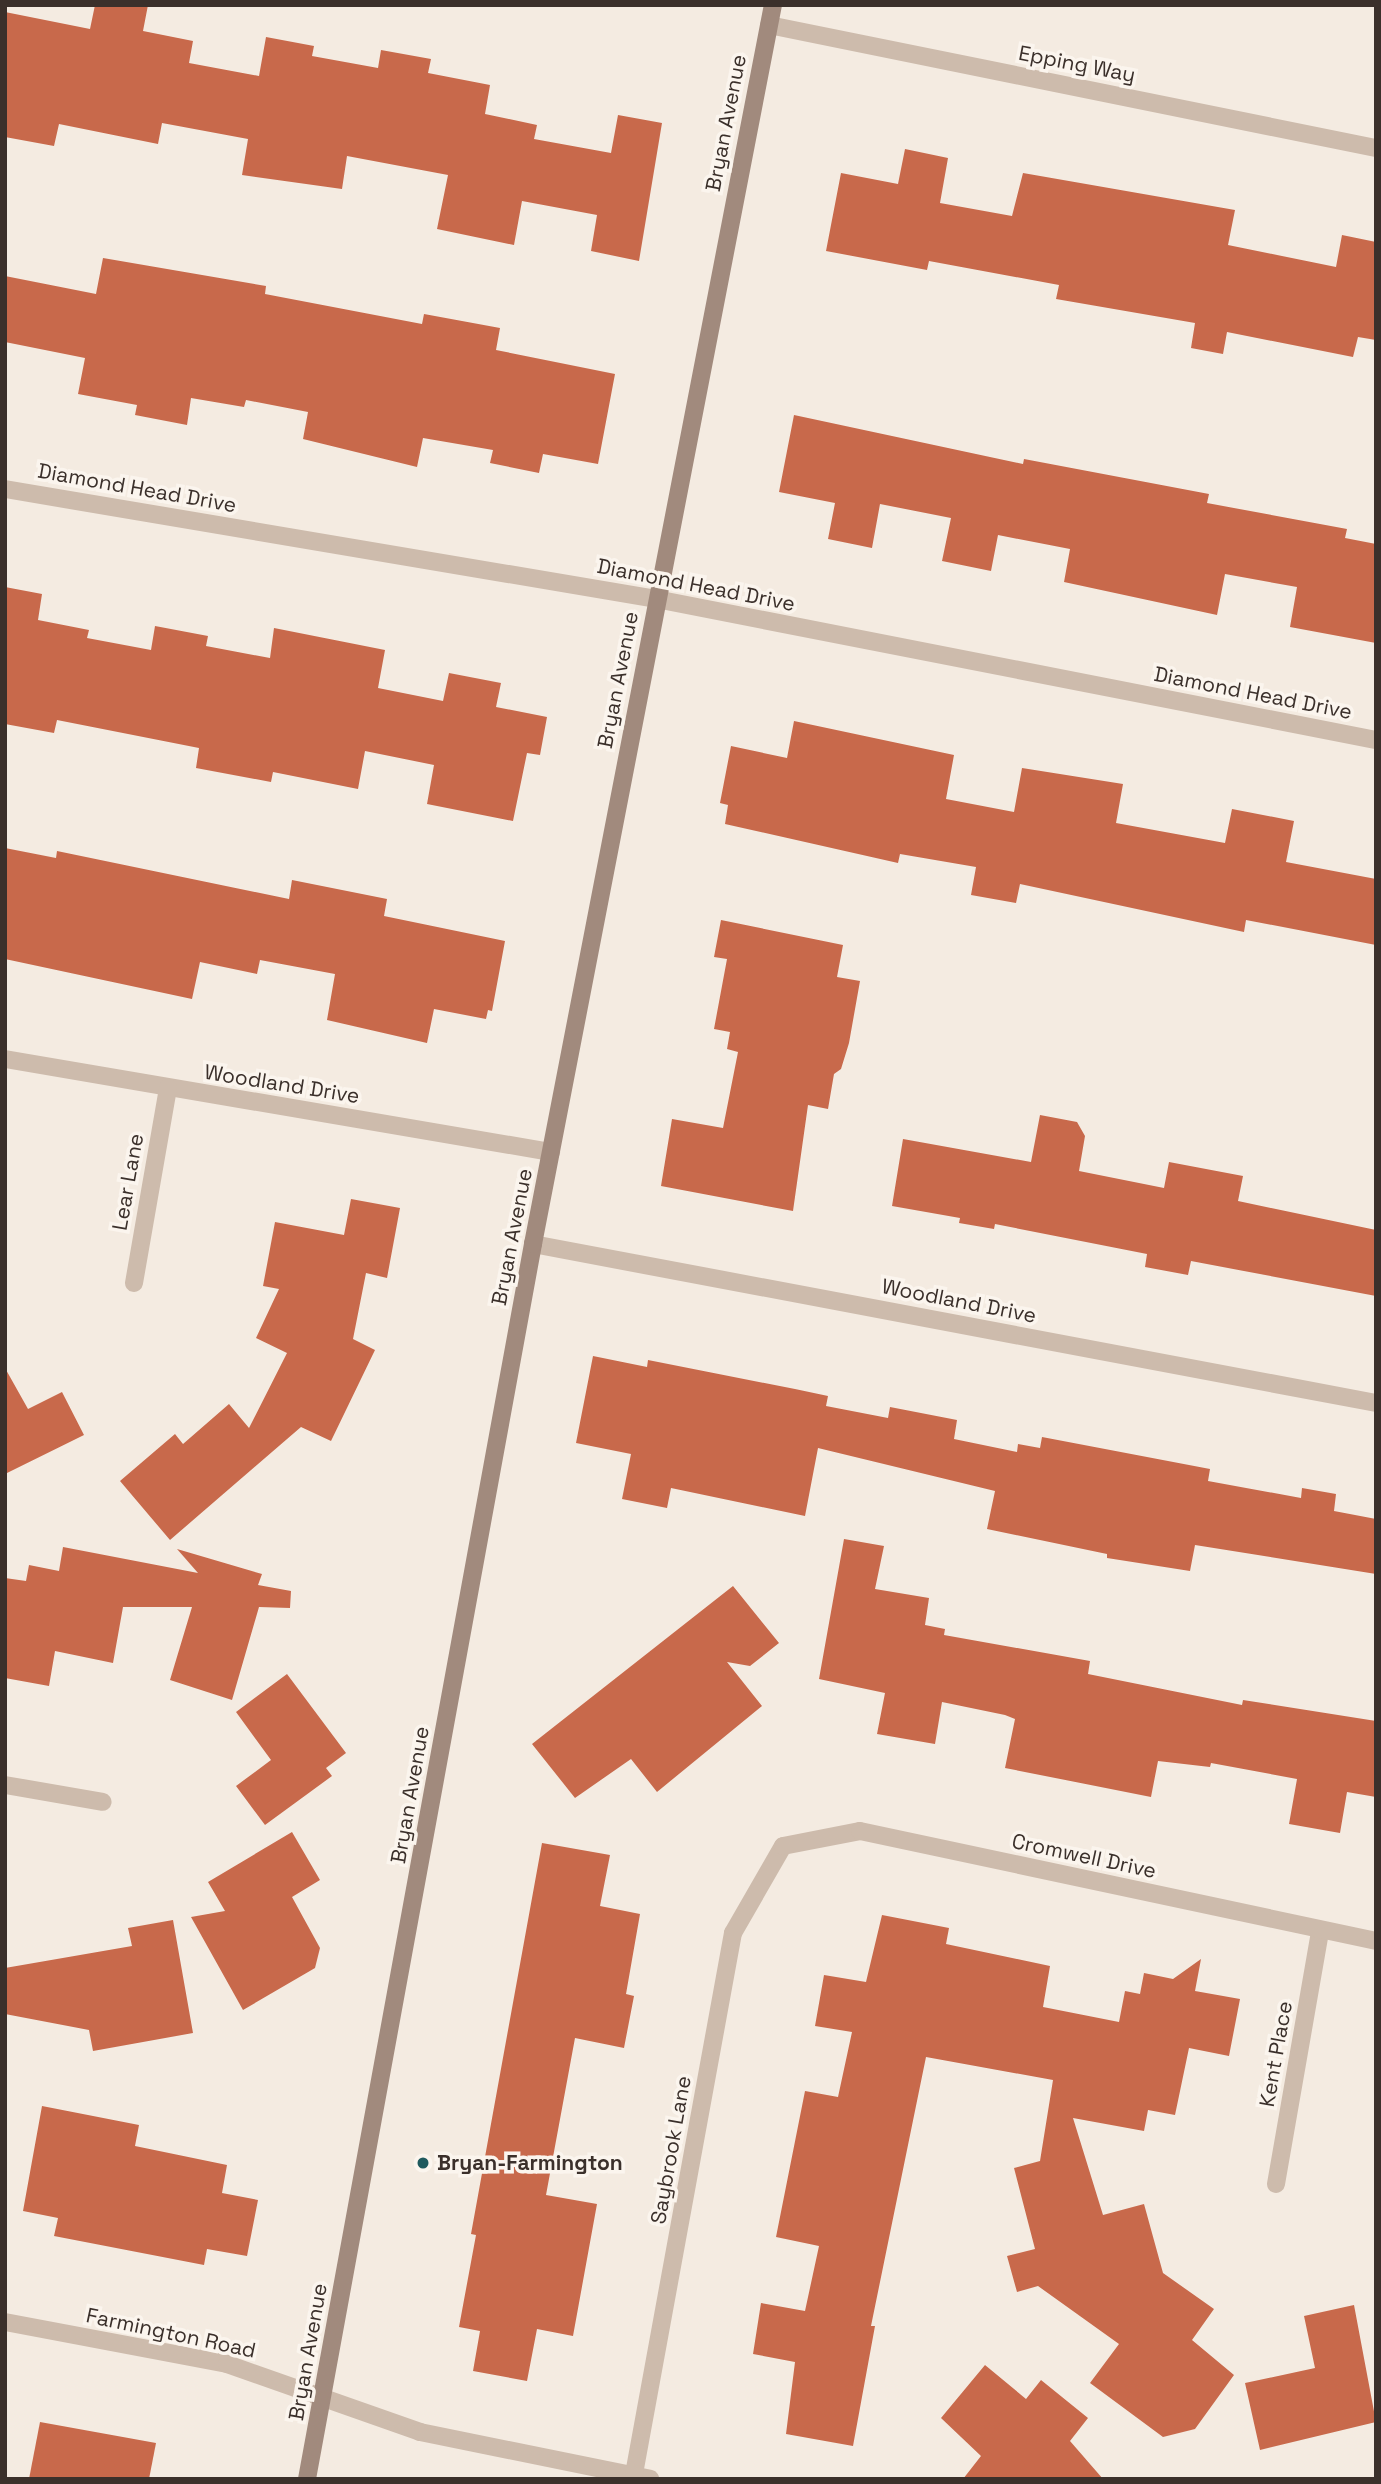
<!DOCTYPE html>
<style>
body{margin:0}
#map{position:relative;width:1381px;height:2484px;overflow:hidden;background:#f4ebe1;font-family:"Space Grotesk",sans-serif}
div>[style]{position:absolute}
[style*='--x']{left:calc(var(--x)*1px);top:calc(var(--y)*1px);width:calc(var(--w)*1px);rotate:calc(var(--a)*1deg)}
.building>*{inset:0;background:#c8694b}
.minor>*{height:18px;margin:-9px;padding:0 9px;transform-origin:9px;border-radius:9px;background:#cdbbac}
.secondary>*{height:18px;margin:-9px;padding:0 9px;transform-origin:9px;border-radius:9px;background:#a18a7d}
.dots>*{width:19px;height:19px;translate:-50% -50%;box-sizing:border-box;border:4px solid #fbf5ee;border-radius:50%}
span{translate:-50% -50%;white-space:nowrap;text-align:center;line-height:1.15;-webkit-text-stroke:7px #fbf5ee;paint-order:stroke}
.street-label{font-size:21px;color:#3b302b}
.poi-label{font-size:21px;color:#3b302b;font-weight:700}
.left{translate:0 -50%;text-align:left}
.frame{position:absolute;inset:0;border:7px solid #3b302b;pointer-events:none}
</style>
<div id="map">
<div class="building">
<i style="clip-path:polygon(95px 5px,148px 5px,143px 31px,193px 41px,189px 63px,259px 76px,266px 37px,314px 46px,312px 56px,378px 68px,381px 50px,431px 59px,428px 73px,490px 85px,485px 114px,537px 125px,534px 139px,611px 153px,618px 115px,662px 123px,639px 261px,591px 251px,597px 215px,522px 201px,514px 245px,437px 229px,448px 175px,347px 156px,342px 189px,242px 175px,248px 139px,162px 123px,158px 144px,59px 124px,54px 146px,5px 137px,5px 12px,90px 29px)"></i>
<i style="clip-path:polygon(905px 149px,948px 158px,940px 203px,1012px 216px,1023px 173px,1235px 210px,1228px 245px,1336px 267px,1342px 235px,1376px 242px,1376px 340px,1358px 337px,1353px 357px,1227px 332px,1223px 354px,1191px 348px,1195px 323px,1056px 299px,1059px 285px,929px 261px,927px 270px,826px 251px,841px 173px,898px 184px)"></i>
<i style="clip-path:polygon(103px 258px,266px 286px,265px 294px,422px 324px,424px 314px,500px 328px,496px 350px,615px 374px,598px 464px,543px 454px,539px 473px,490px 463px,493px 450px,423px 438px,417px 467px,303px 439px,308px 412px,246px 400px,244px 407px,191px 398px,187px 425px,135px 415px,137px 405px,78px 394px,85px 358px,5px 342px,5px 276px,96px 294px)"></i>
<i style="clip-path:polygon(794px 415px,1023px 464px,1024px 459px,1209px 494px,1207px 503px,1347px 529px,1345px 538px,1376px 544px,1376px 643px,1290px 627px,1297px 587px,1225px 574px,1217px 615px,1064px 582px,1070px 549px,998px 535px,991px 571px,942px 561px,951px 518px,880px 504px,872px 548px,828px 539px,835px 503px,779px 492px)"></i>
<i style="clip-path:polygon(5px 587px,42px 594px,38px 620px,89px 630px,87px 638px,151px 650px,155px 626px,208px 636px,206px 646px,270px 658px,274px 628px,385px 650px,378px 688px,443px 701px,449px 673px,501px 683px,496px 707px,547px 717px,540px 755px,527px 753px,513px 821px,427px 804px,434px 765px,365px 751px,358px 789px,273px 772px,271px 782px,196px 768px,199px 748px,57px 720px,54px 733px,5px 724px)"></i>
<i style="clip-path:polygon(794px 721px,954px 755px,946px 799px,1014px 812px,1022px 768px,1123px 784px,1116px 823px,1225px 843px,1232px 809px,1294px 821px,1286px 862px,1376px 879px,1376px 945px,1246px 920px,1244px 932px,1020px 884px,1016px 903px,971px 895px,976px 867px,900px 854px,898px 863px,725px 824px,728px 805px,720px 803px,731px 746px,787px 758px)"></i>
<i style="clip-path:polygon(5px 848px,56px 858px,57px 851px,289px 899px,292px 880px,387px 899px,384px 916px,505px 941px,492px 1011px,488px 1010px,486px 1019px,434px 1009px,427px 1043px,327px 1020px,335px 974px,260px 960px,257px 974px,200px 962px,192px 999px,5px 959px)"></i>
<i style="clip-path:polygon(721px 920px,843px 945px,837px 977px,860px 981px,849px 1043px,841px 1069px,834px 1074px,828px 1109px,808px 1105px,793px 1211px,661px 1186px,672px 1119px,723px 1128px,738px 1052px,727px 1049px,730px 1032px,714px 1029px,727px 959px,714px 957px)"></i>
<i style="clip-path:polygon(1040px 1115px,1077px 1122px,1085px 1136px,1079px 1171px,1164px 1188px,1169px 1162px,1243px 1176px,1238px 1201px,1376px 1230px,1376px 1296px,1191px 1261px,1188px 1275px,1145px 1267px,1147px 1254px,995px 1224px,994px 1229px,959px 1223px,960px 1218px,892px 1206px,903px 1139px,1031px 1162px)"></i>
<i style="clip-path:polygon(351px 1199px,400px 1208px,387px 1278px,366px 1273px,353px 1339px,375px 1350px,331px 1441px,301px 1427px,170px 1540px,120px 1481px,175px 1434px,183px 1444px,229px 1404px,249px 1428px,287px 1353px,256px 1338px,279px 1289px,263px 1286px,275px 1222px,344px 1235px)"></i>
<i style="clip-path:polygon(593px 1356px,647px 1367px,648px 1360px,795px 1389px,828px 1396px,826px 1406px,888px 1418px,890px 1407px,957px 1420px,954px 1439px,1017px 1452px,1018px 1444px,1040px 1448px,1042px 1437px,1210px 1469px,1208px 1481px,1301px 1498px,1302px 1488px,1336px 1494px,1334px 1511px,1376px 1519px,1376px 1574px,1195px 1545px,1190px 1571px,1107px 1558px,1107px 1554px,987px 1529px,995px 1491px,818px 1448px,805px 1516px,671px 1488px,667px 1508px,622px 1499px,631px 1454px,576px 1443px)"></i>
<i style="clip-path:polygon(5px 1368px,28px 1409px,62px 1392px,84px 1435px,5px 1474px)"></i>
<i style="clip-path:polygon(844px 1539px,884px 1546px,875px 1589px,929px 1598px,925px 1625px,945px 1629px,944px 1635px,1090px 1661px,1088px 1674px,1242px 1705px,1243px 1700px,1376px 1721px,1376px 1797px,1347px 1792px,1340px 1833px,1289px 1824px,1297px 1779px,1211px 1763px,1210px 1767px,1158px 1761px,1151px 1797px,1005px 1768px,1015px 1719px,1005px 1715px,942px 1702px,935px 1744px,877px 1734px,885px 1693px,819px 1679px)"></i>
<i style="clip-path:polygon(63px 1547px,198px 1573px,177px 1549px,262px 1574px,258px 1585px,291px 1591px,290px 1608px,259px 1607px,232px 1700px,170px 1680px,192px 1607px,123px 1607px,113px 1663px,55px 1651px,49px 1686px,5px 1678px,5px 1578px,26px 1581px,29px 1565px,59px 1571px)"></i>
<i style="clip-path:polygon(733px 1586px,779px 1643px,750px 1666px,727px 1662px,762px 1706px,657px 1792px,631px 1759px,575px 1798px,532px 1744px)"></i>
<i style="clip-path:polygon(287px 1674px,346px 1753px,326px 1768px,332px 1776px,265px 1825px,236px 1786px,271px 1760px,236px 1712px)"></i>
<i style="clip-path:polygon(292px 1832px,320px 1880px,292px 1897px,320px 1948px,315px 1968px,243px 2010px,191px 1917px,225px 1911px,208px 1882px)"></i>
<i style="clip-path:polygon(542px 1843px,610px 1855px,600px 1906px,640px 1914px,626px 1994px,634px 1996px,624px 2048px,575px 2038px,546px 2195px,597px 2204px,573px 2336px,537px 2329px,527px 2381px,473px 2371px,480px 2331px,459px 2327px,476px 2235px,471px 2234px)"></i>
<i style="clip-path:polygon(882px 1915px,949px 1928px,946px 1944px,1050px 1966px,1043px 2007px,1119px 2022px,1125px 1991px,1140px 1994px,1144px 1973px,1173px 1979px,1201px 1959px,1195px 1991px,1240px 1999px,1229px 2056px,1189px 2048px,1175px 2115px,1148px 2110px,1144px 2131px,1073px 2118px,1103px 2215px,1144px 2204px,1163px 2273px,1214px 2309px,1192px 2340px,1234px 2375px,1195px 2429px,1163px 2437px,1090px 2383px,1119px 2344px,1038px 2286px,1017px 2292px,1007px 2256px,1035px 2249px,1014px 2168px,1040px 2161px,1053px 2080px,926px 2057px,871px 2326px,875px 2326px,853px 2446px,786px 2434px,795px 2362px,753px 2354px,761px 2303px,805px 2311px,819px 2246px,776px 2237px,805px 2091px,838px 2097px,852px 2032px,815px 2026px,824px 1975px,866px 1982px)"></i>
<i style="clip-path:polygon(173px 1920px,193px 2033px,93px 2051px,89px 2030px,5px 2014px,5px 1968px,132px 1946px,128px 1928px)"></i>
<i style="clip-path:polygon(42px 2106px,139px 2125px,135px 2146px,227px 2165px,222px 2193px,258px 2200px,247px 2256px,207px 2249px,204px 2265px,54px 2236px,58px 2218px,23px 2211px)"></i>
<i style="clip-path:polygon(1354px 2305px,1376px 2422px,1260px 2450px,1245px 2383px,1315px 2368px,1304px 2316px)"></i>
<i style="clip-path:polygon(985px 2365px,1026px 2399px,1041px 2380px,1088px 2418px,1070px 2441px,1103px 2479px,963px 2479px,981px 2456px,941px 2418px)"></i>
<i style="clip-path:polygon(40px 2422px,156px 2443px,149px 2479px,29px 2479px)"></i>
</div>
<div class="minor">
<i style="--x:769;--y:25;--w:619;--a:11.46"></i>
<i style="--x:5;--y:489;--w:660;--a:9.59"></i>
<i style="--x:656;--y:599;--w:734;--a:11.08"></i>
<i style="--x:5;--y:1059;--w:554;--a:9.67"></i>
<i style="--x:533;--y:1244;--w:858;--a:10.68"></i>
<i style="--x:134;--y:1283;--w:198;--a:-80.1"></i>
<i style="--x:5;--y:1785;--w:99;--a:9.8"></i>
<i style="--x:1276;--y:2184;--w:257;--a:-80.1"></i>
<i style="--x:5;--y:2322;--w:226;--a:10.7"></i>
<i style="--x:227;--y:2364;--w:205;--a:19.4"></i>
<i style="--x:420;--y:2432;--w:235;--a:11.5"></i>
<i style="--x:634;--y:2474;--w:550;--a:-79.63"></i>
<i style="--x:733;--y:1933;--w:100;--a:-60.1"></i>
<i style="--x:783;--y:1846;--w:78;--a:-11"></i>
<i style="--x:860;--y:1831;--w:528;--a:12.03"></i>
</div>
<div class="secondary">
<i style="--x:307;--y:2479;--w:1256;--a:-79.63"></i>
<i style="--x:533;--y:1244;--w:1262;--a:-79.04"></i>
</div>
<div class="dots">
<i style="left:423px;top:2163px;background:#1f5a5e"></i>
</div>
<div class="street-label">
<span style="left:1077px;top:64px;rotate:11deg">Epping Way</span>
<span style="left:726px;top:123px;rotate:-79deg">Bryan Avenue</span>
<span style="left:137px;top:488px;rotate:10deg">Diamond Head Drive</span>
<span style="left:696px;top:585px;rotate:11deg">Diamond Head Drive</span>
<span style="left:618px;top:680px;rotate:-79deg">Bryan Avenue</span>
<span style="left:1253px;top:693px;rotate:11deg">Diamond Head Drive</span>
<span style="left:282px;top:1084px;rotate:9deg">Woodland Drive</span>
<span style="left:128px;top:1182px;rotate:-80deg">Lear Lane</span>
<span style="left:512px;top:1237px;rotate:-79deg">Bryan Avenue</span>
<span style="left:959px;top:1301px;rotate:11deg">Woodland Drive</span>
<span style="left:410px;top:1795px;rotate:-80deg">Bryan Avenue</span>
<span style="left:1084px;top:1856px;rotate:12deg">Cromwell Drive</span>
<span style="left:1276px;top:2054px;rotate:-80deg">Kent Place</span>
<span style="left:671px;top:2150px;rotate:-80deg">Saybrook Lane</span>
<span style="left:171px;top:2333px;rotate:12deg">Farmington Road</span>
<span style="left:308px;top:2352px;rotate:-80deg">Bryan Avenue</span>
</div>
<div class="poi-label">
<span class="left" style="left:437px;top:2163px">Bryan-Farmington</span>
</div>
<div class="frame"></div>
</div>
